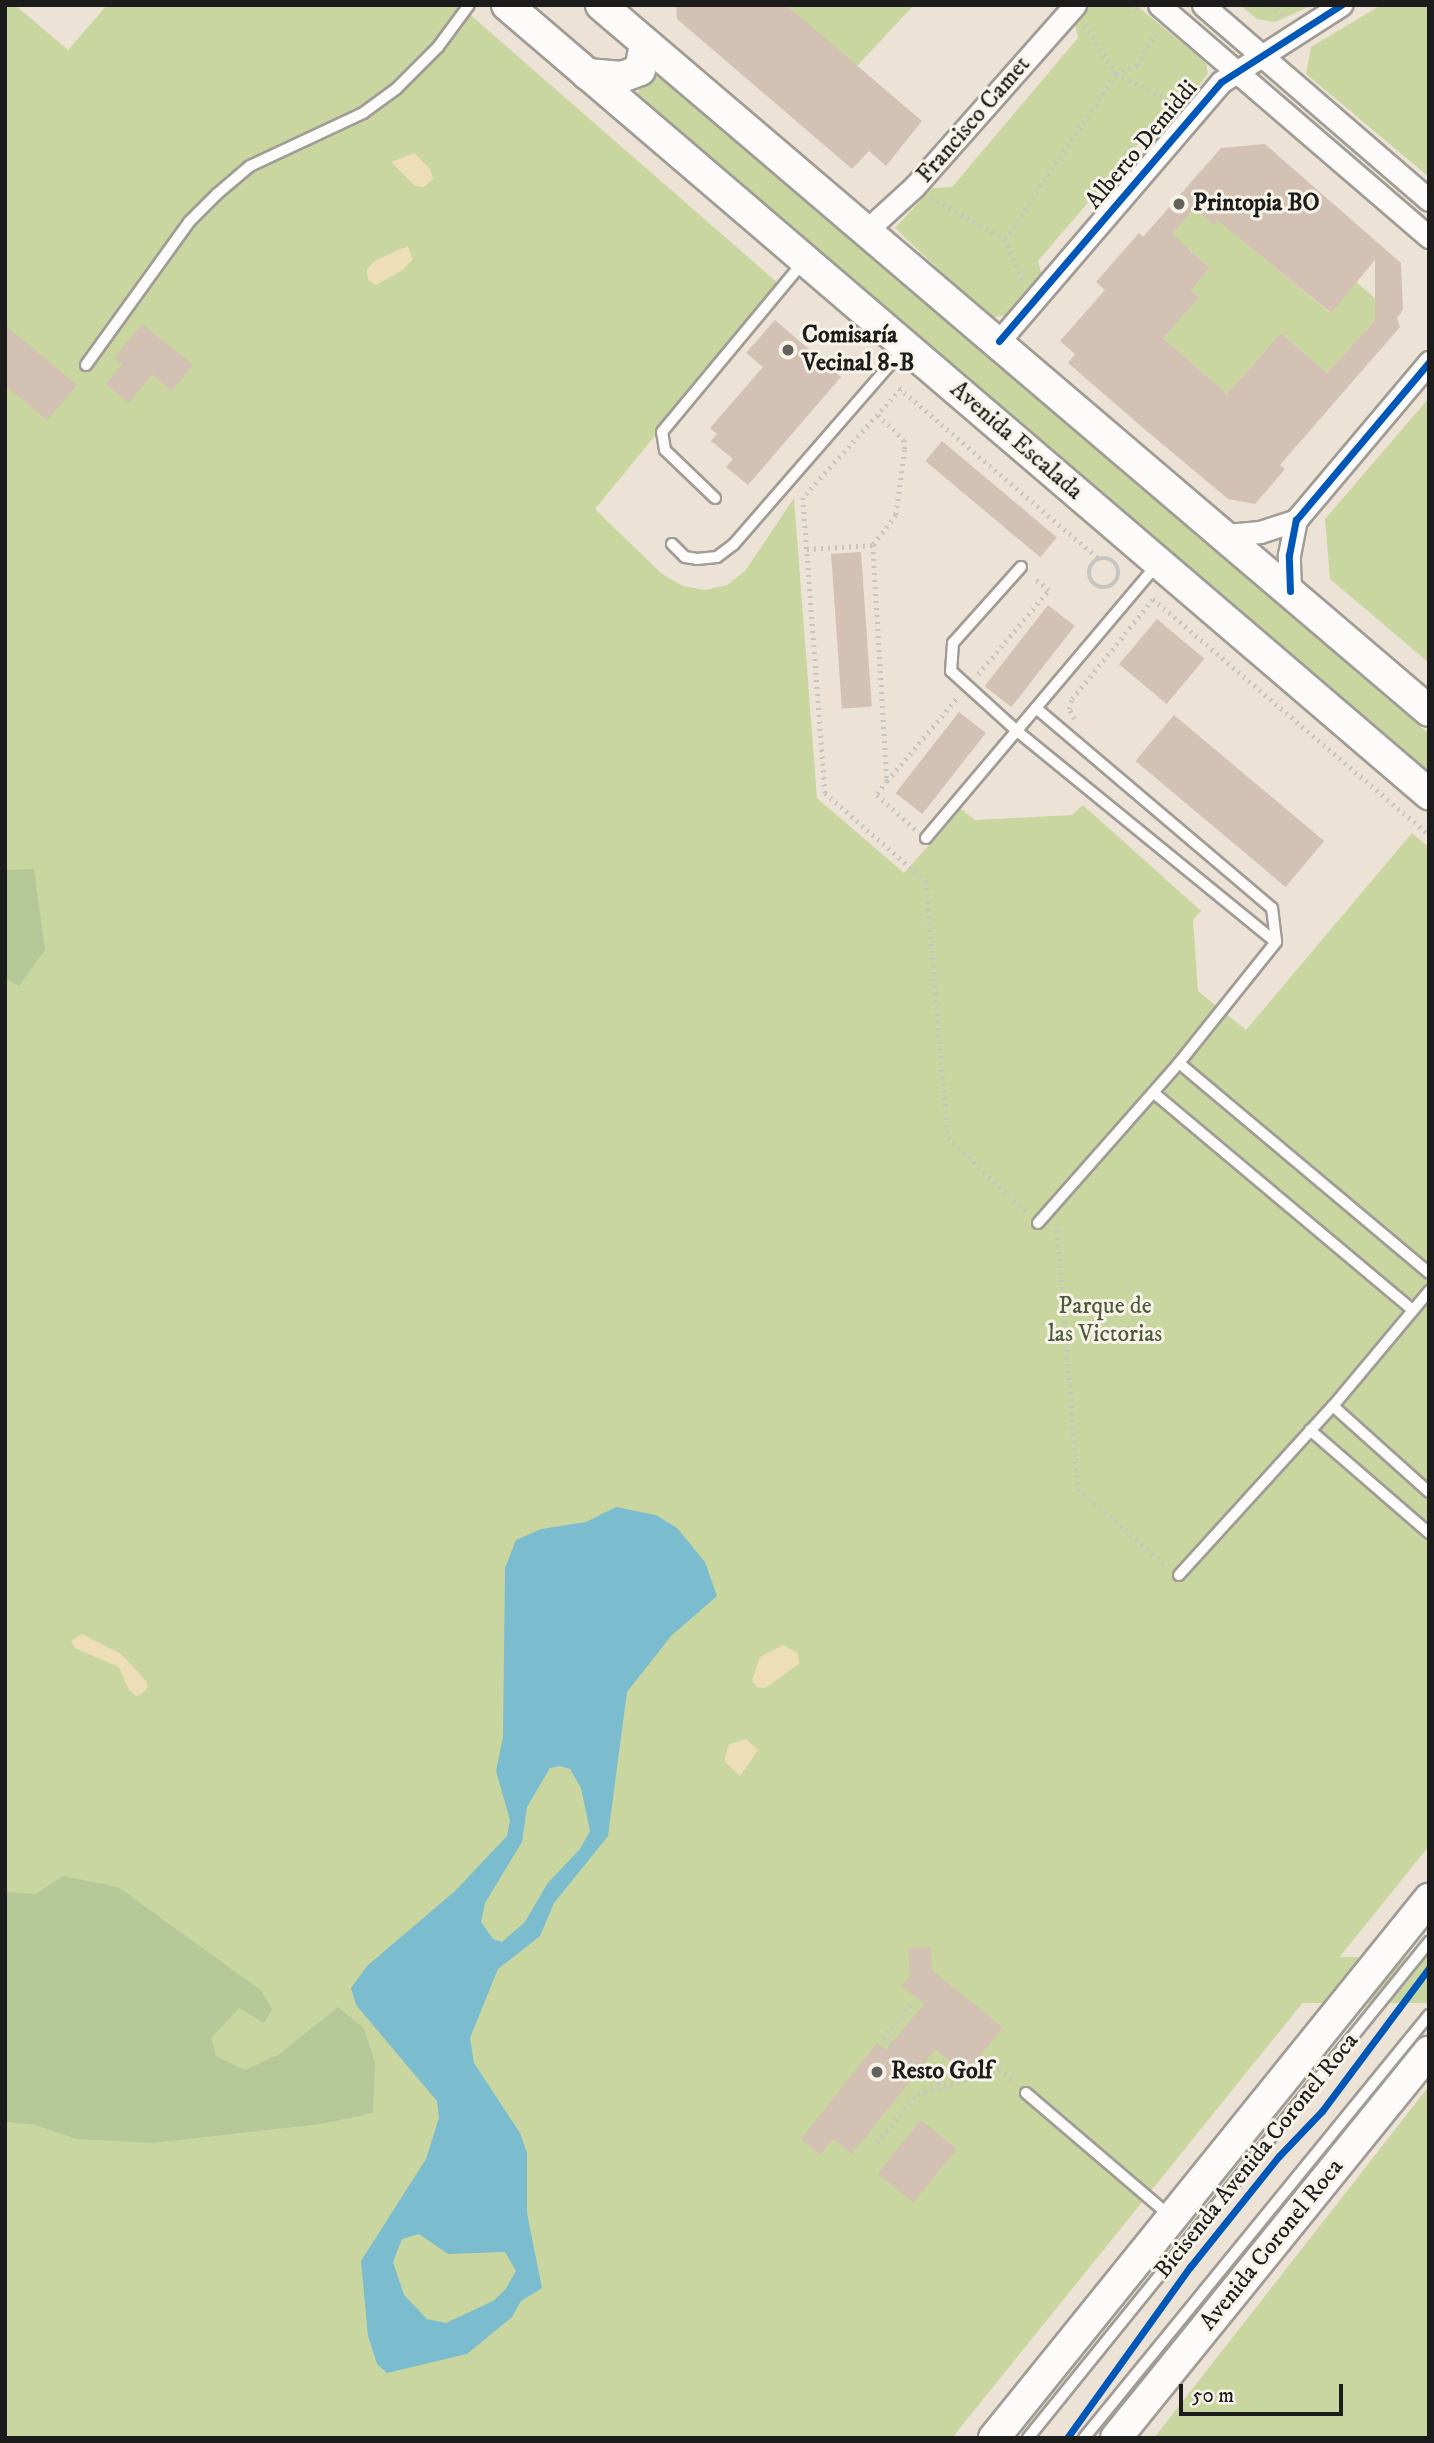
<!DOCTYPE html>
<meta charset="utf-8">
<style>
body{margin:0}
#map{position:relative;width:1434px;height:2443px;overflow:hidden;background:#ece3d6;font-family:"IM FELL DW Pica",serif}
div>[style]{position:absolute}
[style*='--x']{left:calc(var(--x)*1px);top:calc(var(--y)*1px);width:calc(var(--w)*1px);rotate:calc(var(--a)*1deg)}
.green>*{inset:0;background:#c9d6a0;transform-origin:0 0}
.forest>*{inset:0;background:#b6c798}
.sand>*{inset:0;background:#eddeb7}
.water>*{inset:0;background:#7bbcce}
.building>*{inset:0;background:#d3c1b4;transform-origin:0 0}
.path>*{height:4.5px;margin-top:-2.25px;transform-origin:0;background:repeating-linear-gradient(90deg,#c7c5c2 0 2px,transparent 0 7px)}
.path>.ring{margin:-2.25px;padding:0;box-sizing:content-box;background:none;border:4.5px solid #c7c5c2;border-radius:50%}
.roads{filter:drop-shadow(2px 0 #a19c95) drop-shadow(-2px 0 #a19c95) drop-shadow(0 2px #a19c95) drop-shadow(0 -2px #a19c95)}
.lane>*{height:10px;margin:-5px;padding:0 5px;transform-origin:5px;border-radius:5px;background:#fcfbf9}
.street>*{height:21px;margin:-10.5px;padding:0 10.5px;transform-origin:10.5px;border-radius:10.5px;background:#fcfbf9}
.secondary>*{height:30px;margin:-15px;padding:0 15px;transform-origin:15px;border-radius:15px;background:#fcfbf9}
.cycleway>*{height:7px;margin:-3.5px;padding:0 3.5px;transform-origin:3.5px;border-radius:3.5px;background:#0057b8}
.dots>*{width:19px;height:19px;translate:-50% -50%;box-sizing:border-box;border:4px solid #f7f3e8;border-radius:50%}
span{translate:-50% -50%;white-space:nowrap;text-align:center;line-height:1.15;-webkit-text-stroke:6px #f7f3e8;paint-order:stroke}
.street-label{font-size:24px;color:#1c1c1c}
.poi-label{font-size:24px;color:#1c1c1c;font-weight:700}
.left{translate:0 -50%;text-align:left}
.park-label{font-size:24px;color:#4e5a3b}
.frame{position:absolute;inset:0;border:7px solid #1c1c1c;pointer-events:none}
.scale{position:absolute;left:1179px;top:2384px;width:164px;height:32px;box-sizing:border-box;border:4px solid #1c1c1c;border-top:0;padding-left:9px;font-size:21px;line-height:24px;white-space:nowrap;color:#1c1c1c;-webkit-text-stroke:5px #f7f3e8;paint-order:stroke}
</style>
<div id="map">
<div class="green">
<i style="clip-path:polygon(5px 5px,15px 5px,68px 50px,107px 5px,459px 5px,779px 284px,595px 509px,662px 574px,683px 586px,705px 590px,727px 585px,745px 571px,794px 498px,817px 798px,904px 873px,961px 809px,975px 820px,1072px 815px,1083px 805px,1201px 911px,1193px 920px,1198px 991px,1246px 1030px,1412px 833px,1429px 848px,1429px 1846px,952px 2438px,5px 2438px)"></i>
<i style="clip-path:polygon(786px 5px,914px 5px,856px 67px)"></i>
<i style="clip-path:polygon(1091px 5px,1136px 5px,1206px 63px,1208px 73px,1173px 122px,1156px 123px,1038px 261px,1042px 276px,1007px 315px,990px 318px,895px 228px,932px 188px,952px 187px,1078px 38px,1075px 24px)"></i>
<i style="clip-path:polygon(1240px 5px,1313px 5px,1275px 22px,1257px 19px)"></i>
<i style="clip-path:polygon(1381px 5px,1429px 5px,1429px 177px,1306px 74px,1311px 47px)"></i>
<i style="clip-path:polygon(655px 70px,1429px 734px,1429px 773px,634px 97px)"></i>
<i style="clip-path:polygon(1235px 199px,1236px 235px,1330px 313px,1356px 282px,1375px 298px,1375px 320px,1327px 373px,1281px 333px,1227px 394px,1163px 338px,1199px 298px,1191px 290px,1210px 268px,1187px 247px,1171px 266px,1155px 252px,1195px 208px,1213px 224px)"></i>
<i style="clip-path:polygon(1429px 398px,1429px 663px,1330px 579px,1325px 519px)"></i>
<i style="left:1429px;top:1957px;width:46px;height:621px;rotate:90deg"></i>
<i style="clip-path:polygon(1429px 2086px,1429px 2438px,1154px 2438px)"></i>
</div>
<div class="forest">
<i style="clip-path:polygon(34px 869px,45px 950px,19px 986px,5px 978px,5px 870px)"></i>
<i style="clip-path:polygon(63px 1876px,118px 1887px,262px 1991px,272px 2010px,264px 2023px,239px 2008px,211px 2038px,216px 2056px,245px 2070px,278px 2055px,338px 2007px,364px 2028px,375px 2063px,373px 2113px,321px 2124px,153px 2143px,77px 2139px,36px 2125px,5px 2122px,5px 1892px,36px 1894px)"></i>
</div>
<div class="sand">
<i style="clip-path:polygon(414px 153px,430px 169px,433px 179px,424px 187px,415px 186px,391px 162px)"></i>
<i style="clip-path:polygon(408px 246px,413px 259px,403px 270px,376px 285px,368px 280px,367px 270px,374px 261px)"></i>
<i style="clip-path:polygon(82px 1634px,121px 1654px,146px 1681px,148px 1687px,142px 1694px,136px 1696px,129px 1690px,119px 1667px,75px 1648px,71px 1641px)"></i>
<i style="clip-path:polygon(783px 1645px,798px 1653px,799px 1664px,765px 1688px,757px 1687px,752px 1680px,760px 1657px)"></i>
<i style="clip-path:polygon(746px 1739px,758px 1750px,740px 1776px,724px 1761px,729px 1744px)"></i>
</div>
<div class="water">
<i style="clip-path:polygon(evenodd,616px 1507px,656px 1515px,677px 1528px,705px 1562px,717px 1596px,671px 1636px,627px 1692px,608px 1836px,554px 1903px,540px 1936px,498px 1969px,470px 2038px,474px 2063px,520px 2133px,527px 2153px,527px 2213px,542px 2288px,521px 2301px,512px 2317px,467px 2354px,387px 2373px,377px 2364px,368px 2336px,361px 2261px,426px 2159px,439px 2118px,437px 2101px,356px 2005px,351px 1988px,367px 1966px,455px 1891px,507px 1836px,510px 1820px,496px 1771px,503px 1737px,505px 1568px,516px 1540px,541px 1529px,586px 1522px,616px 1507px,560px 1766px,570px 1769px,581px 1788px,590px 1831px,580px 1849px,547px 1884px,525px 1922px,502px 1942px,493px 1939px,481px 1922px,485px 1903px,522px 1842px,527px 1807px,550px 1768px,560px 1766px,616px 1507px,419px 2234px,448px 2254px,505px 2252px,516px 2271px,505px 2290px,493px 2301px,446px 2323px,427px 2319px,404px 2295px,393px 2262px,402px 2239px,419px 2234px)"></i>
</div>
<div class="building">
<i style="clip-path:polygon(676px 5px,786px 5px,922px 121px,886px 166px,869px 151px,852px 169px,677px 19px)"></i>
<i style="clip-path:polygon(evenodd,1265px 144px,1401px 263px,1403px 310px,1397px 318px,1400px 327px,1280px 465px,1285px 469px,1255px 504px,1228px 499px,1142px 427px,1068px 363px,1075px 354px,1060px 341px,1105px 290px,1096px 282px,1139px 233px,1143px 237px,1221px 148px,1265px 144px,1195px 208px,1213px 225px,1217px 220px,1331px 313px,1375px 260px,1375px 320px,1327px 373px,1281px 333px,1227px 394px,1163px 338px,1199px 298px,1191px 290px,1210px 268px,1172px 234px,1195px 208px)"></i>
<i style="clip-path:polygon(775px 320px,841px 377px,748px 485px,726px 467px,733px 459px,711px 441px,717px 434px,710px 428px,763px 367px,746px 353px)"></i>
<i style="clip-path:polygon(142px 324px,193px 365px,172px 391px,152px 374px,129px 403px,106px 384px,122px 364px,114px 358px)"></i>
<i style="clip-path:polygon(5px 325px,77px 385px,47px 420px,5px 385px)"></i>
<i style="left:942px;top:441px;width:150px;height:26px;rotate:40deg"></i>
<i style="left:861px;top:552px;width:155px;height:30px;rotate:86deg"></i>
<i style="left:1048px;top:605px;width:34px;height:103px;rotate:38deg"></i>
<i style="left:1157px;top:619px;width:62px;height:59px;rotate:40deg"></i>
<i style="left:959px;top:712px;width:34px;height:103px;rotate:38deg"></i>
<i style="left:1174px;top:715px;width:196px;height:60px;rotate:40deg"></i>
<i style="clip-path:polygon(931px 1947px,932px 1970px,1003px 2028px,964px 2074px,935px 2049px,852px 2154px,833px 2139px,820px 2155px,801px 2139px,877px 2043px,886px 2050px,924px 2004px,902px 1986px,910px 1977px,908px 1949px)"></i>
<i style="left:921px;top:2120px;width:46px;height:69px;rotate:39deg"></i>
</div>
<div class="path">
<i style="--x:1130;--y:5;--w:13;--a:42"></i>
<i style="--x:1270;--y:5;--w:21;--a:43"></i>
<i style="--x:1085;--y:25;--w:58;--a:57.7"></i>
<i style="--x:1116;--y:74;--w:67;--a:25.8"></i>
<i style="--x:931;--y:197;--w:85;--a:29.6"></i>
<i style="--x:1005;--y:239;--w:47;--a:67.3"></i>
<i style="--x:1005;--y:239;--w:199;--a:-56.1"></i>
<i style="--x:1116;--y:74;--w:23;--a:-23"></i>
<i style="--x:1137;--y:65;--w:41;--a:-59"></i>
<i style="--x:899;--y:388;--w:262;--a:40.5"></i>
<i style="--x:901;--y:389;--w:147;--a:132"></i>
<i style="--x:803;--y:498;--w:296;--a:85.7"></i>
<i style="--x:825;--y:793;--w:134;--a:41.1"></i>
<i style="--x:926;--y:881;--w:258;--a:85.1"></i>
<i style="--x:948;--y:1138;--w:110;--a:43.5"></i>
<i style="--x:878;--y:415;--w:36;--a:44"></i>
<i style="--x:904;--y:440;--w:10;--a:84"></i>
<i style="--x:905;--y:450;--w:66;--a:97.9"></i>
<i style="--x:896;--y:515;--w:38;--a:127"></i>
<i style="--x:873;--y:545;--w:236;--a:86.6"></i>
<i style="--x:887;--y:781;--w:110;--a:-49.8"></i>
<i style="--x:807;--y:549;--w:66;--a:-3.5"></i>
<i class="ring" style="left:1089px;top:558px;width:25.5px;height:25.5px"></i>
<i style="--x:978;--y:674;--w:110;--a:-49.8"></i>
<i style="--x:1049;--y:590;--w:21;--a:-143"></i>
<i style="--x:1074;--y:719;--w:11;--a:-117"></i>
<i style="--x:1069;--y:709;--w:10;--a:-73"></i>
<i style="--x:1072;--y:699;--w:129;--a:-51"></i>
<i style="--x:1153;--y:599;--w:363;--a:40.5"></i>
<i style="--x:887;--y:781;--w:17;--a:126"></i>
<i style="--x:877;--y:795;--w:52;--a:41.9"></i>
<i style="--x:1057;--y:1224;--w:266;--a:85.5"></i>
<i style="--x:1078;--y:1489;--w:118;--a:40.9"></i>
<i style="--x:911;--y:2005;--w:43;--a:129.3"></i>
<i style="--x:884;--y:2038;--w:77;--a:38.7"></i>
<i style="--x:944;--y:2086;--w:58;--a:-17.2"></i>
<i style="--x:999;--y:2069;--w:21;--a:41"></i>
<i style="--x:877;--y:2142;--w:63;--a:-49.5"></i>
<i style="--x:918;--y:2094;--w:26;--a:-18"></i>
</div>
<div class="roads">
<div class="lane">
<i style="--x:86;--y:365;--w:176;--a:-54.2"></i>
<i style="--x:189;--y:222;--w:40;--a:-45"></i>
<i style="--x:217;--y:194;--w:43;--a:-40.3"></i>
<i style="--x:250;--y:166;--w:125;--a:-25.1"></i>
<i style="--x:363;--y:113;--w:41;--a:-36"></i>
<i style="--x:396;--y:89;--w:59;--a:-45"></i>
<i style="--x:438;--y:47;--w:52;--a:-53.6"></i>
<i style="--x:715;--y:498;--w:69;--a:-136.2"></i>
<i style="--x:665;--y:450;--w:18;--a:-99"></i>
<i style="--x:662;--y:432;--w:221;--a:-50.3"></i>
<i style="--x:672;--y:544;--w:18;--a:45"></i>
<i style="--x:685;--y:557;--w:12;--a:9"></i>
<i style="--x:697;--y:559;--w:20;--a:-6"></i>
<i style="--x:717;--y:557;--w:21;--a:-37"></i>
<i style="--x:734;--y:544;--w:261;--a:-49"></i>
<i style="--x:1021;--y:567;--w:102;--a:131.8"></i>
<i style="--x:953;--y:643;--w:28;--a:94"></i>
<i style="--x:951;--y:671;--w:89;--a:42.3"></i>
<i style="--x:1017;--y:731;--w:334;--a:39.2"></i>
<i style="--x:1276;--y:942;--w:155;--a:128.7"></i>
<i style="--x:1179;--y:1063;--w:326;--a:40"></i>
<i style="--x:1036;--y:708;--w:309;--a:40.3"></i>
<i style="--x:1272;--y:908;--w:34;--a:83"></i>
<i style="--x:926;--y:838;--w:358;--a:-49.8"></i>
<i style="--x:1154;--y:1093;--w:338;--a:40"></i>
<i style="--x:1038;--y:1223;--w:213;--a:-48.6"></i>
<i style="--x:1333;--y:1406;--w:129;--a:41.9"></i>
<i style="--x:1310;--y:1430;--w:157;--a:40.9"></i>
<i style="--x:1179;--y:1575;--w:229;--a:-47.7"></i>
<i style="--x:1333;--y:1406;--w:150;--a:-50.1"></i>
<i style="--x:1026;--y:2093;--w:191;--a:40.5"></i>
<i style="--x:1028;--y:2438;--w:638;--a:-51.05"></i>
<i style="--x:1084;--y:2438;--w:546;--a:-50.8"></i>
</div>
<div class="street">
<i style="--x:1159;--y:5;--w:356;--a:40.7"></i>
<i style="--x:1203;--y:5;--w:298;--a:40.8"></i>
<i style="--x:868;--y:229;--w:62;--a:-42.4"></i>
<i style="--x:914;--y:187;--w:243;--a:-48.5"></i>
<i style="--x:999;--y:341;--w:341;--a:-49.4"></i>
<i style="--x:1221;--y:82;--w:143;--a:-32.7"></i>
<i style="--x:1226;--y:535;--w:34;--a:-5"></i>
<i style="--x:1260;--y:532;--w:38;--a:-18"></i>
<i style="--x:1290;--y:591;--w:36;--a:-92"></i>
<i style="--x:1289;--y:555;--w:36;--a:-79"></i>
<i style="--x:1296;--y:520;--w:207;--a:-49.9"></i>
</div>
<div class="secondary">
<i style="--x:507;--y:5;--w:1214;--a:40.56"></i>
<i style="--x:601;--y:5;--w:1088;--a:40.45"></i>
<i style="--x:587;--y:74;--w:35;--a:5"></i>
<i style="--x:622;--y:77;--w:19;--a:-21"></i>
<i style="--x:640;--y:70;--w:26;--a:-79"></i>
<i style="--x:994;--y:2438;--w:693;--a:-51.09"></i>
<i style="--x:1116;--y:2438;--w:497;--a:-51"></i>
</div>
</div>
<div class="cycleway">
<i style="--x:999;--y:341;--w:341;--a:-49.4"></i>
<i style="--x:1221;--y:82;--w:143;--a:-32.7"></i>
<i style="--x:1290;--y:591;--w:36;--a:-92"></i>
<i style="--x:1289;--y:555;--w:36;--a:-79"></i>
<i style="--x:1296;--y:520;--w:207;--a:-49.9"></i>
<i style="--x:1067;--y:2438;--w:211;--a:-54.3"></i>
<i style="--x:1190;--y:2267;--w:142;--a:-51.3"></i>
<i style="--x:1279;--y:2156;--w:62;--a:-46.3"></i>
<i style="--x:1322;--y:2111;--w:179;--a:-53.2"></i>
</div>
<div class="dots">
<i style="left:1179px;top:204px;background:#65625d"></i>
<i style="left:788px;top:350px;background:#65625d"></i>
<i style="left:877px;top:2072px;background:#65625d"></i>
</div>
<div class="street-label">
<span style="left:974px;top:120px;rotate:-49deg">Francisco Camet</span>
<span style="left:1142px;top:145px;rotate:-50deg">Alberto Demiddi</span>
<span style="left:1016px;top:441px;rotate:41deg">Avenida Escalada</span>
<span style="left:1257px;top:2156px;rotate:-51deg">Bicisenda Avenida Coronel Roca</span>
<span style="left:1272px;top:2245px;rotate:-51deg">Avenida Coronel Roca</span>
</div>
<div class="poi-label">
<span class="left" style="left:1193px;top:204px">Printopia BO</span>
<span class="left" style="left:802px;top:350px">Comisaría<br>Vecinal 8-B</span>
<span class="left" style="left:891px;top:2072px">Resto Golf</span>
</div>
<div class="park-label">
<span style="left:1105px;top:1321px">Parque de<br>las Victorias</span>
</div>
<div class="frame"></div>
<div class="scale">50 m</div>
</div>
